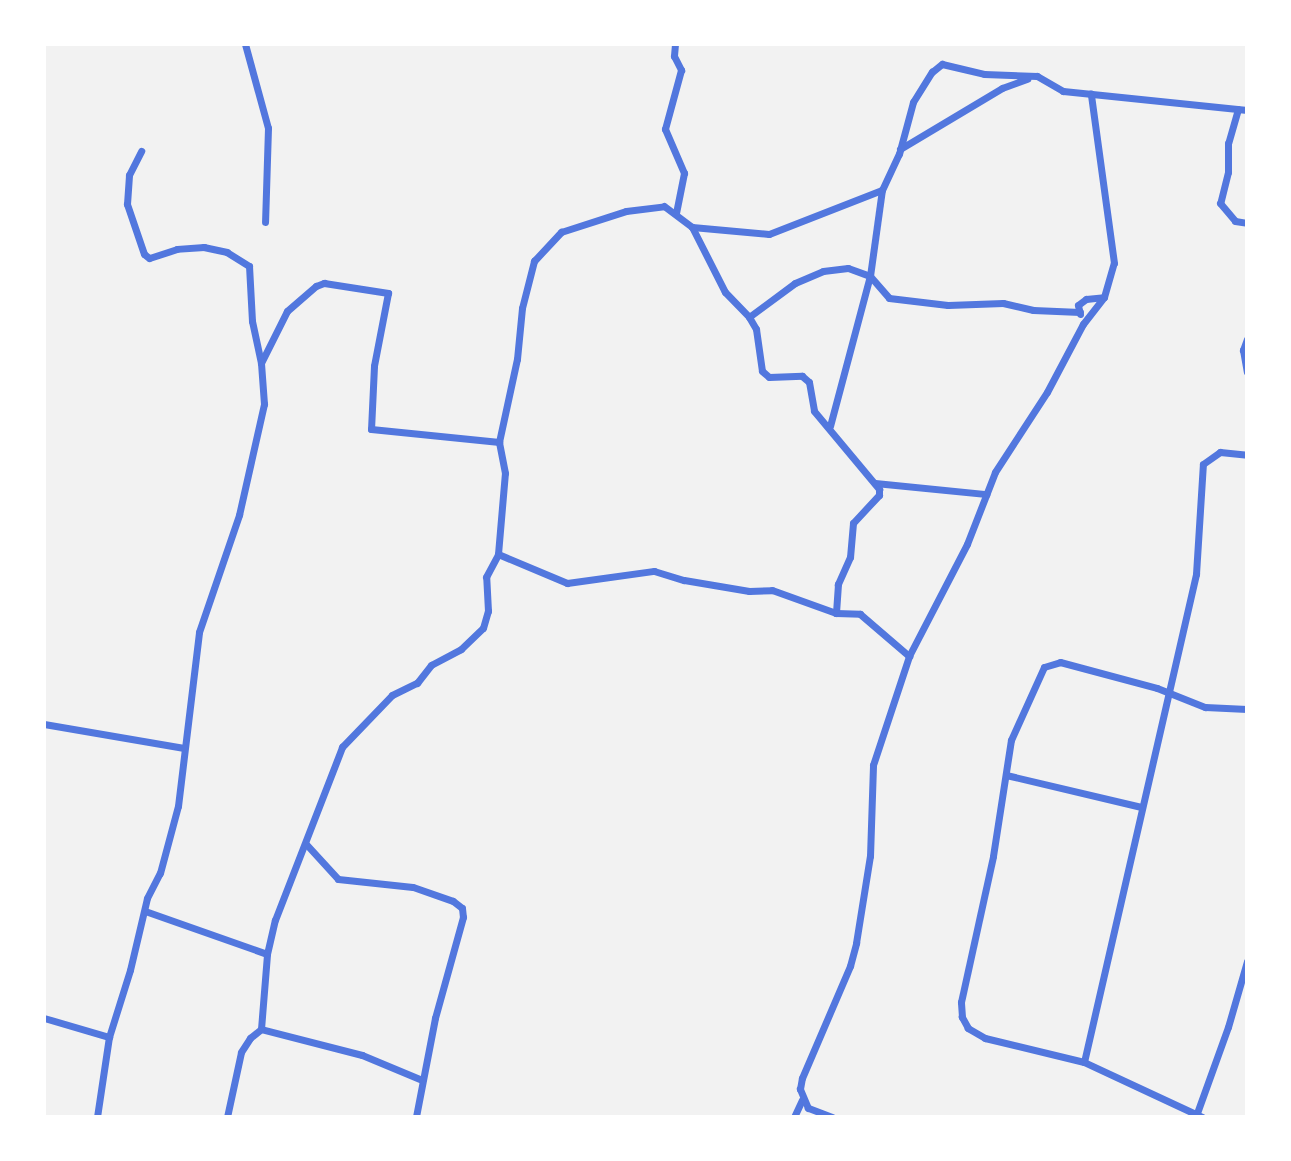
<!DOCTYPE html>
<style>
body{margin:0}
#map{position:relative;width:1291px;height:1161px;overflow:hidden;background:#f2f2f2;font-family:Bitter,serif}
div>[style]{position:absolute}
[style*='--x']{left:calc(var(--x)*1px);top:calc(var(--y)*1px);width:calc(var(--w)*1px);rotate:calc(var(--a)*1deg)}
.minor>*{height:7px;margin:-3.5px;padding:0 3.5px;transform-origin:3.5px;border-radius:3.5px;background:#5277de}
span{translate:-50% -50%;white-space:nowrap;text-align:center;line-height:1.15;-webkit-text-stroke:6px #fff;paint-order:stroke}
.frame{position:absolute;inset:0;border:46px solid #fff;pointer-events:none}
</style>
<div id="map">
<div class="minor">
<i style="--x:245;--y:44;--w:87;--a:74.7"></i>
<i style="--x:268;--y:128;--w:94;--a:91.8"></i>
<i style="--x:675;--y:44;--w:12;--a:95"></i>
<i style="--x:674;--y:56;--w:16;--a:63"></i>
<i style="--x:681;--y:70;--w:61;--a:105.2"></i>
<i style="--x:665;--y:129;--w:48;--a:66.6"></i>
<i style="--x:684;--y:173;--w:41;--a:101.3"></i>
<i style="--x:1238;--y:109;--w:35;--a:106"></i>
<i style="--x:1228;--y:143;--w:29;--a:90"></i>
<i style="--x:1228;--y:172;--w:32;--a:104"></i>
<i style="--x:1220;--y:203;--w:23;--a:50"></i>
<i style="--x:1235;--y:221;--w:12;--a:9"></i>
<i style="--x:900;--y:149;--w:119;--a:-30.9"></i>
<i style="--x:1002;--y:88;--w:27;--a:-20"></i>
<i style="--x:692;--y:227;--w:77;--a:5.2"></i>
<i style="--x:769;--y:234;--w:121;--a:-21.3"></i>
<i style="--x:1080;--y:314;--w:9;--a:-103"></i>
<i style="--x:1078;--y:305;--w:10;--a:-37"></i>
<i style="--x:1086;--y:299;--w:18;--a:-6"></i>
<i style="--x:749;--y:317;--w:57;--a:-36.5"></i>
<i style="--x:795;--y:283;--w:30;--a:-23"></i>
<i style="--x:823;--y:271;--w:25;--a:-7"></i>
<i style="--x:848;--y:268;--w:23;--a:20"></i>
<i style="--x:870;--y:276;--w:29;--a:49"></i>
<i style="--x:889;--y:298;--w:59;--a:6.8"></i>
<i style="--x:948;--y:305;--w:55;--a:-2.1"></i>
<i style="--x:1003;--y:303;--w:31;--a:13"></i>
<i style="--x:1033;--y:310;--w:47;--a:2.4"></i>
<i style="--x:1247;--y:339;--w:12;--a:110"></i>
<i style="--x:1243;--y:350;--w:22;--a:80"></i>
<i style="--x:261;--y:363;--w:58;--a:-63.4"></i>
<i style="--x:287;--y:311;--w:38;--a:-41"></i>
<i style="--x:316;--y:286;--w:9;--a:-21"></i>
<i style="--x:324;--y:283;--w:65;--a:8.9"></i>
<i style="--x:388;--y:293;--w:74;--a:100.9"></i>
<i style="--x:374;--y:366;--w:63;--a:92.7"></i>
<i style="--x:371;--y:429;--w:129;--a:5.8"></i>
<i style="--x:830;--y:426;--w:155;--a:-75.1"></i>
<i style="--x:870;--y:276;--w:87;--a:-82.1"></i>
<i style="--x:882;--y:190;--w:40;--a:-65"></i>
<i style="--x:899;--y:154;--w:54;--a:-74.9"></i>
<i style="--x:913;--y:102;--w:36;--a:-58"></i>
<i style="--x:932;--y:72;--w:13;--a:-39"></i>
<i style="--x:942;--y:64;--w:43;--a:13.4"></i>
<i style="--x:984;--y:74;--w:53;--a:2.2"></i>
<i style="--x:1037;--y:76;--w:30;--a:30"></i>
<i style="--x:1063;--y:91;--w:185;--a:5.9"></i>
<i style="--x:875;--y:483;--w:112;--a:5.7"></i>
<i style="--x:498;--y:554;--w:81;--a:-85.1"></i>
<i style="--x:505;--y:473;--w:32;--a:-101"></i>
<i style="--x:499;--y:442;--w:85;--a:-77.8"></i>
<i style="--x:517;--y:359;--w:51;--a:-84.4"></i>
<i style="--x:522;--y:308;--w:49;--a:-75.7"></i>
<i style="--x:534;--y:261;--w:40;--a:-47"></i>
<i style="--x:561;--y:232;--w:68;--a:-17.9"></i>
<i style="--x:626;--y:211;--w:38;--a:-7"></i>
<i style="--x:664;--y:206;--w:35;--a:37"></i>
<i style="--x:692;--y:227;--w:73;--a:63.1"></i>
<i style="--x:725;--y:292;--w:35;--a:46"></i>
<i style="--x:749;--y:317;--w:14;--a:60"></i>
<i style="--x:756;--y:329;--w:42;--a:81.9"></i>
<i style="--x:762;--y:371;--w:9;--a:41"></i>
<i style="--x:769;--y:377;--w:33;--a:-2"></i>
<i style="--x:802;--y:376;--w:9;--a:41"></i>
<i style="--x:809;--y:382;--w:29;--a:80"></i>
<i style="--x:814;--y:411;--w:102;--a:50.2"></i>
<i style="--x:879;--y:489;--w:6;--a:90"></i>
<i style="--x:879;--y:495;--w:38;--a:133"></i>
<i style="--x:853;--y:523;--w:34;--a:95"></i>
<i style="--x:850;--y:557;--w:30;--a:114"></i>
<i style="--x:838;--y:584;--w:29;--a:94"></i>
<i style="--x:44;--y:724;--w:142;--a:9.7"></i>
<i style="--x:1006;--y:775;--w:139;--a:13.3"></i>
<i style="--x:306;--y:844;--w:47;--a:47.6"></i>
<i style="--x:338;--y:879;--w:75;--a:6.1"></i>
<i style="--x:413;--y:887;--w:42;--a:19.3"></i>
<i style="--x:453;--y:901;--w:11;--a:38"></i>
<i style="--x:462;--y:908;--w:9;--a:84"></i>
<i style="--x:463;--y:917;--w:105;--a:105.5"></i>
<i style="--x:435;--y:1018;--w:101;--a:100.9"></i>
<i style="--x:145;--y:911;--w:129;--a:19.4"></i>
<i style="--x:44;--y:1018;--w:68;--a:16.3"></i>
<i style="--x:1084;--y:1062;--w:501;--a:-77.07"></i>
<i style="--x:1196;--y:574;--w:110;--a:-86.4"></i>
<i style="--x:1203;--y:464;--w:21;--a:-35"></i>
<i style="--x:1220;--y:452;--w:27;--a:6"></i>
<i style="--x:422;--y:1080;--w:65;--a:-157.4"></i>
<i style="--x:362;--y:1055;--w:104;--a:-165.6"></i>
<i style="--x:261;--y:1029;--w:75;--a:-85.4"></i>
<i style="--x:267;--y:954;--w:35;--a:-77"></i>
<i style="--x:275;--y:920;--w:186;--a:-68.8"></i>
<i style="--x:342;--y:747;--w:72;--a:-46.1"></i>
<i style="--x:392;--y:695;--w:28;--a:-26"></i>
<i style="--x:417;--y:683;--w:23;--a:-52"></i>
<i style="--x:431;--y:665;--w:34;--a:-28"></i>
<i style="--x:461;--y:649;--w:30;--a:-44"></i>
<i style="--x:483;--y:628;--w:18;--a:-74"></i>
<i style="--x:488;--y:611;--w:34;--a:-93"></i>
<i style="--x:486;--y:577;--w:26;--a:-62"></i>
<i style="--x:498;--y:554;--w:75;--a:22.8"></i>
<i style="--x:567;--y:583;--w:88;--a:-7.9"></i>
<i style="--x:654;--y:571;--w:31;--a:17"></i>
<i style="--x:684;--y:580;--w:66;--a:9.6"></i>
<i style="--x:749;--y:591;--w:23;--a:-2"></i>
<i style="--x:772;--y:590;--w:68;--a:19.8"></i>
<i style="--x:836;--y:613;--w:24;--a:2"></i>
<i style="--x:860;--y:614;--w:65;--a:40.6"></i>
<i style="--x:1197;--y:1113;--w:91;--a:-70.2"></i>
<i style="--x:1228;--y:1027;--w:69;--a:-73.9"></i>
<i style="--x:97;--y:1117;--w:81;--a:-81.5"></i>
<i style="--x:109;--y:1037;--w:70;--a:-72.6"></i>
<i style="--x:130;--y:970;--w:74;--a:-76.7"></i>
<i style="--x:147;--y:898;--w:28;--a:-63"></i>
<i style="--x:160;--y:873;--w:69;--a:-75"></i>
<i style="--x:178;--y:806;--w:175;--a:-83.1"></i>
<i style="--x:199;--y:632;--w:124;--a:-71.1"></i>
<i style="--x:239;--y:515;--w:114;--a:-77.3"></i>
<i style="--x:264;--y:404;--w:41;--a:-94.2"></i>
<i style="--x:261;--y:363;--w:43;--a:-102.1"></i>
<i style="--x:252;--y:321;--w:55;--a:-93.1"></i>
<i style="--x:249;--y:266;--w:26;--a:-148"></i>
<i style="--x:227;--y:252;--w:24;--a:-168"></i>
<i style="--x:204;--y:247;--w:27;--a:176"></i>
<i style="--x:177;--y:249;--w:29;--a:162"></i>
<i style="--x:149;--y:258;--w:6;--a:-141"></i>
<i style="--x:144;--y:254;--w:53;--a:-108.8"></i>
<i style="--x:127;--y:204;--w:29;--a:-86"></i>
<i style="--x:129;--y:175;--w:27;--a:-63"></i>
<i style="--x:227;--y:1117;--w:66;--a:-77.8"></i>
<i style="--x:241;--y:1052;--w:17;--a:-57"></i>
<i style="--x:250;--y:1038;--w:14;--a:-39"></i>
<i style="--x:794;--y:1117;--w:19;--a:-65"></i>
<i style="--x:832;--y:1117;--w:26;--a:-159"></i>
<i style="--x:808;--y:1108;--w:21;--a:-113"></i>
<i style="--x:800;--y:1089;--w:11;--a:-80"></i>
<i style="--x:802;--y:1078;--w:122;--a:-66.8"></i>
<i style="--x:850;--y:966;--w:24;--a:-75"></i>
<i style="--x:856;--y:943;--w:88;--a:-80.9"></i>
<i style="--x:870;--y:856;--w:91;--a:-88.1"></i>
<i style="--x:873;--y:765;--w:115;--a:-71.7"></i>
<i style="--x:909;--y:656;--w:126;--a:-62.6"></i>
<i style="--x:967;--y:544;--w:77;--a:-68.7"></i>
<i style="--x:995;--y:472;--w:95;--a:-57"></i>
<i style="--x:1047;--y:392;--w:77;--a:-62.1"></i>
<i style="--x:1083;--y:324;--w:34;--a:-52"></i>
<i style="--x:1104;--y:297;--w:35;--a:-74"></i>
<i style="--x:1114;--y:263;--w:171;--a:-97.8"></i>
<i style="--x:1202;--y:1117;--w:130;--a:-155"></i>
<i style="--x:1084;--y:1062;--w:102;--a:-166.4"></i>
<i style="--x:985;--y:1038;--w:20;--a:-150"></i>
<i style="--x:968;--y:1028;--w:13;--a:-119"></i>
<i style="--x:962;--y:1017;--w:15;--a:-94"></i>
<i style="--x:961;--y:1002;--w:149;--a:-77.6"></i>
<i style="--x:993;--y:856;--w:117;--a:-81.2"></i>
<i style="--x:1011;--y:740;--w:80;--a:-65.7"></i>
<i style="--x:1044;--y:667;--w:17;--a:-17"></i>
<i style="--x:1060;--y:662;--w:100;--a:15"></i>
<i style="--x:1157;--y:688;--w:52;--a:21.6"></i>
<i style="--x:1205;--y:707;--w:42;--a:2.7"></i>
</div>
<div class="frame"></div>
</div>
